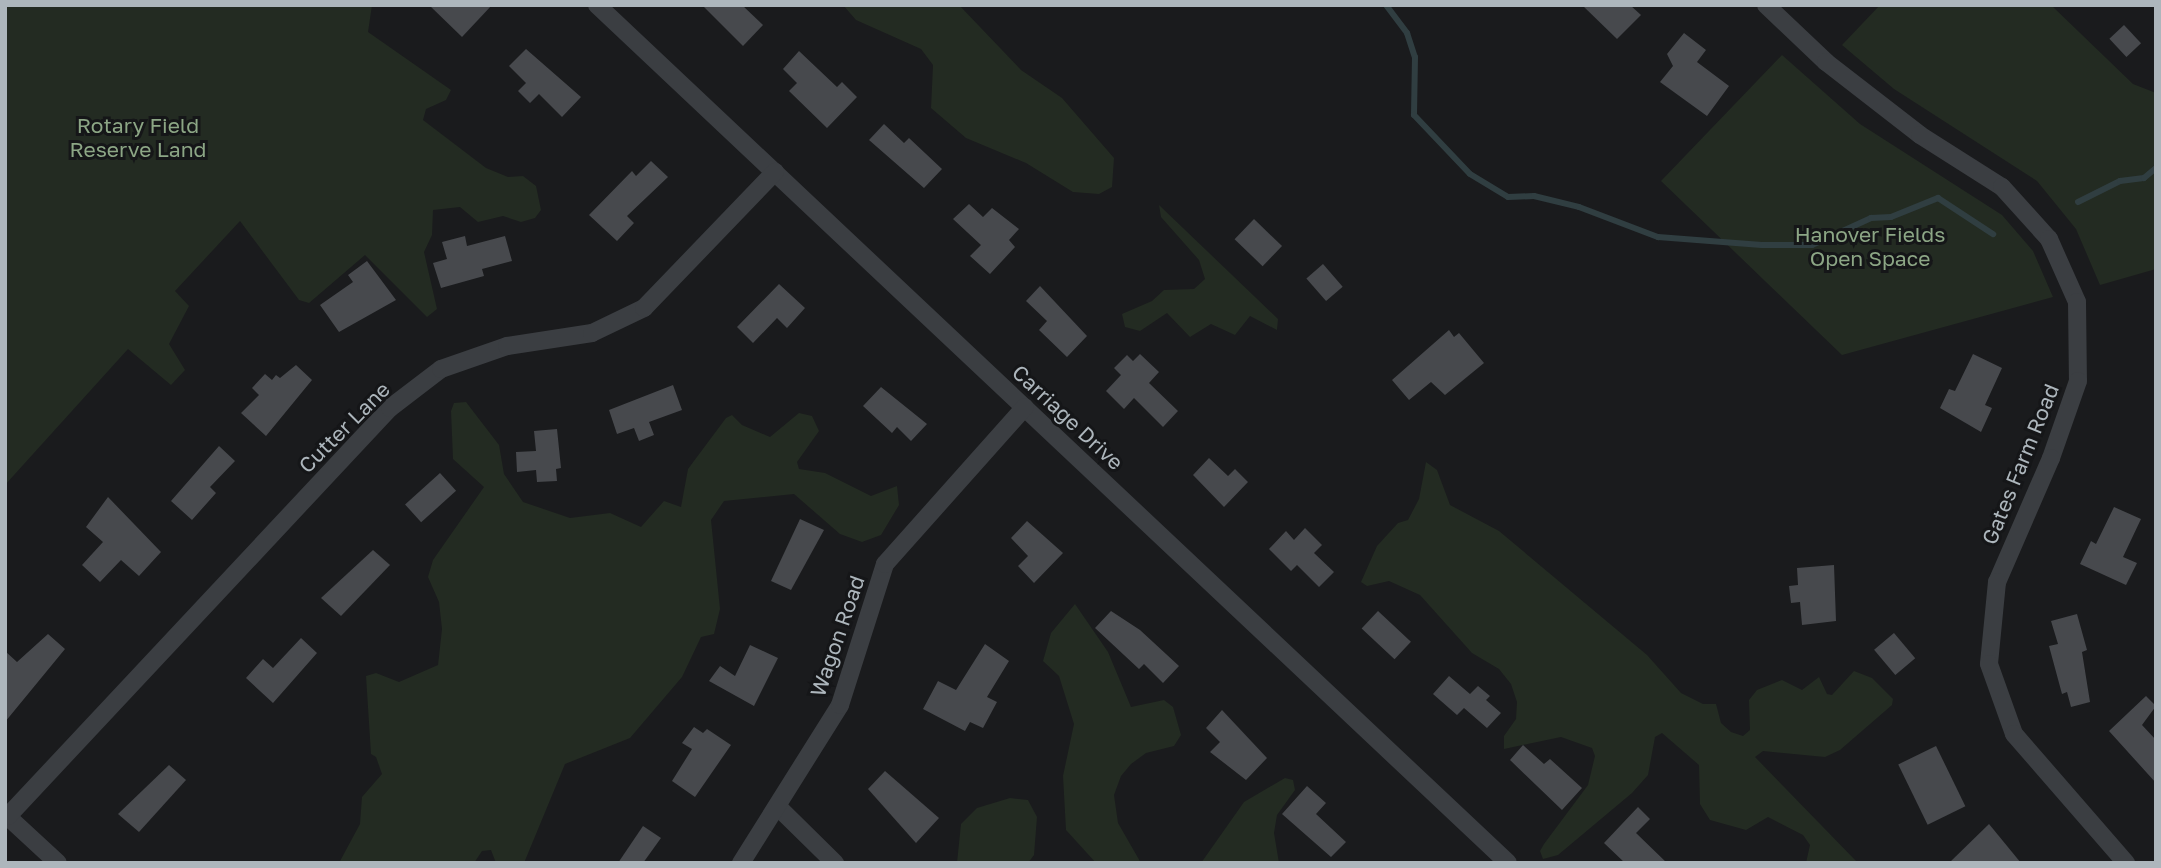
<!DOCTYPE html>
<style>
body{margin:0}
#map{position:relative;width:2161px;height:868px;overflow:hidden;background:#1a1b1d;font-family:"Golos Text",sans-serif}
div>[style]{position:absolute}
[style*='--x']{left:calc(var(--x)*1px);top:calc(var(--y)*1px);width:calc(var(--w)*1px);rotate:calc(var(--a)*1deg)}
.green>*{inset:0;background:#232b22}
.stream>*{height:6px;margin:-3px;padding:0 3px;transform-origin:3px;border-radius:3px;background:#303e41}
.building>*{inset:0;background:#47494d;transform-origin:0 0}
.street>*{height:18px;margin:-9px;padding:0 9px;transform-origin:9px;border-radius:9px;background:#3b3e42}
span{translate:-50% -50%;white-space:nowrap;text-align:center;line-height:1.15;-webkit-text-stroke:6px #151618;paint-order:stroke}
.park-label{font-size:21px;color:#8ca685}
.street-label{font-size:21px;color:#adb6bc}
.frame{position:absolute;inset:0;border:7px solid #adb6bc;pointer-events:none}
</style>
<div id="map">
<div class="green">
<i style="clip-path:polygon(5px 5px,372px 5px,368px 32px,451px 90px,446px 100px,426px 109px,423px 120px,486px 168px,508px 177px,523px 176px,536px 186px,541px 210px,535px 218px,521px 222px,503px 216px,478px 222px,460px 207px,433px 210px,432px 235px,424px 252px,437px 309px,427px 317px,365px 255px,309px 303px,299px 300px,240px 221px,175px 291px,189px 306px,169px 344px,185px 370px,171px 385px,128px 349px,5px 485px)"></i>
<i style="clip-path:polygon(843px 5px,959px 5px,1021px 70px,1062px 98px,1114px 158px,1112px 187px,1099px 194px,1073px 192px,1026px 163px,966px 138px,931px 108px,933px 65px,921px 49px,856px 20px)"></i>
<i style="clip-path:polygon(1880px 5px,2051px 5px,2133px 84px,2156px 93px,2156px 269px,2100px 285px,2076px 229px,2037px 181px,1894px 89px,1842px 45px)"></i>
<i style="clip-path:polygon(1782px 55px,1860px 124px,2002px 215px,2033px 251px,2053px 297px,1842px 355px,1661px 181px)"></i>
<i style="clip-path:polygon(1159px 205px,1278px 319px,1277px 330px,1250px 316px,1235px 335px,1211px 324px,1190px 337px,1167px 313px,1140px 331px,1125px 327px,1122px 314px,1152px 301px,1164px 290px,1194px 289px,1205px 279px,1199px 260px,1161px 217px)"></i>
<i style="clip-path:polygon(466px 402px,499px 445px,504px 474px,523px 502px,570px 518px,610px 513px,641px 527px,664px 501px,681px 507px,688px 469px,726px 418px,732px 415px,742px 425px,770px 437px,799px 413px,812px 416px,819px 431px,797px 462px,799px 469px,825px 473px,871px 496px,897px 486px,899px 505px,881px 535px,862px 542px,840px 534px,794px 494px,724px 501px,711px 520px,720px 609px,714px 634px,701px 637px,682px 677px,630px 738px,565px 764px,524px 863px,496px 863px,491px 850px,482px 851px,474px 863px,339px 863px,360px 824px,362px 797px,382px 774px,376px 757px,371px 754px,366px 676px,376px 673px,399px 682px,438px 665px,442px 629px,439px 602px,428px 577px,433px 560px,484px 487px,453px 459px,451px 411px,454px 403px)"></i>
<i style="clip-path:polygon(1426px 462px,1437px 470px,1450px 505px,1499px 531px,1647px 655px,1681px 693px,1703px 704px,1716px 704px,1721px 723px,1731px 732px,1743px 736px,1750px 730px,1749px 700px,1757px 690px,1782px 680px,1802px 690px,1819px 677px,1827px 694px,1832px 695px,1854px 671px,1872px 678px,1893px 699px,1892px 705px,1840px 750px,1825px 757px,1763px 751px,1755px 757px,1858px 863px,1806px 863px,1810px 845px,1803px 835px,1768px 817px,1746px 830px,1710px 820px,1700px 804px,1699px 765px,1662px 733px,1655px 737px,1648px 775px,1632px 793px,1558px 855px,1543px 859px,1540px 851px,1544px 844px,1588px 785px,1595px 756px,1592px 748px,1561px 737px,1504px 749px,1504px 736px,1516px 719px,1517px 702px,1511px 684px,1499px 669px,1472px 653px,1420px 595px,1389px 581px,1367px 586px,1361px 582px,1377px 546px,1398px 523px,1408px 520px,1419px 499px)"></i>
<i style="clip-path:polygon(1075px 604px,1108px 652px,1131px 707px,1164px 700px,1173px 707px,1181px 735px,1174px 746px,1146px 753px,1131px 764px,1121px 776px,1114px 795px,1118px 823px,1141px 863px,1096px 863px,1066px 830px,1063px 776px,1074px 724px,1059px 676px,1043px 661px,1051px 633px)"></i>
<i style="clip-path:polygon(1285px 778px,1293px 780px,1295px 790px,1277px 815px,1274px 833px,1279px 863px,1201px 863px,1244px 802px)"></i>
<i style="clip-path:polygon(1010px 798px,1028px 800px,1037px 817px,1034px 855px,1028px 863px,957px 863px,961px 824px,977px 808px)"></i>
</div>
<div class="stream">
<i style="--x:1386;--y:5;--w:35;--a:53"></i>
<i style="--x:1407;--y:33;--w:25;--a:72"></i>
<i style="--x:1415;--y:57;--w:58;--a:91"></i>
<i style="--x:1414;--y:115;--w:81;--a:46.5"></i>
<i style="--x:1470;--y:174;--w:44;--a:31.2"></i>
<i style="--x:1508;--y:197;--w:26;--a:-2"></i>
<i style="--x:1534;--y:196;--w:46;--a:13.7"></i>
<i style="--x:1579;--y:207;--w:85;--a:20.8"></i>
<i style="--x:1658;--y:237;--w:104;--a:4.4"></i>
<i style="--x:1762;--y:245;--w:50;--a:0"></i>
<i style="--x:1812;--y:245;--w:65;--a:-24.6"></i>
<i style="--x:1871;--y:218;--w:20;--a:-3"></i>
<i style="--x:1891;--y:217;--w:51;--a:-22"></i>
<i style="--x:1938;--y:198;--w:66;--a:33.2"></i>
<i style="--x:2078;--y:202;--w:47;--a:-26.6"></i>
<i style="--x:2120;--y:181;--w:24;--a:-7"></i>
<i style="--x:2144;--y:178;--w:16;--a:-40"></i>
</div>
<div class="building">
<i style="clip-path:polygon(429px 5px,492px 5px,462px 37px)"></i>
<i style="clip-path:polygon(702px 5px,742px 5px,763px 25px,743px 46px)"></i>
<i style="clip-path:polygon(1582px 5px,1630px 5px,1641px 15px,1617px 39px)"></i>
<i style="left:2124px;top:25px;width:25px;height:20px;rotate:47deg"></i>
<i style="clip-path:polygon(1684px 33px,1706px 50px,1697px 62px,1729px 86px,1707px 116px,1660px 82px,1673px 66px,1667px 54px)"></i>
<i style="clip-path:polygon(526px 49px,581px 97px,562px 117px,539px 94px,530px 103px,518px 91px,526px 83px,509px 66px)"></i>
<i style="clip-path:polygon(799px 51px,837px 87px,842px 82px,857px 97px,827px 128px,789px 91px,797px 83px,783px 69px)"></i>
<i style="clip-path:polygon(884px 124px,904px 143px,909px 138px,942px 169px,924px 188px,869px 140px)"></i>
<i style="clip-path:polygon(651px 161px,668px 177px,627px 216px,634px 223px,617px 241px,589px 215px,632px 171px,636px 176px)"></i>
<i style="clip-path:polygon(969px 204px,983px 217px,992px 208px,1019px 229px,1009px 240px,1015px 247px,990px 274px,970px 256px,981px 245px,953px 219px)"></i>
<i style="left:1254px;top:219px;width:39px;height:28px;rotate:44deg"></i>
<i style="clip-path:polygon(465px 236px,467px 246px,505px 236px,512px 261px,482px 269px,484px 276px,441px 288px,433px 263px,447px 259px,442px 242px)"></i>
<i style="clip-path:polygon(367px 261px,396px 300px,339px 332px,320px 305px,353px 282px,348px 275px)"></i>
<i style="left:1323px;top:264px;width:30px;height:22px;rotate:49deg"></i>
<i style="clip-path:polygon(779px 284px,805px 308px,787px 328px,777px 318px,753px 343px,737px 327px)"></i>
<i style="clip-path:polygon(1040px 286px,1087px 336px,1067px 357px,1039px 330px,1047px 321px,1026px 301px)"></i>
<i style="clip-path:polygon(1449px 330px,1454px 337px,1459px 333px,1484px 363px,1445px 395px,1431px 382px,1409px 400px,1392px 380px)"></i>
<i style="clip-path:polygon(1140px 354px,1159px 372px,1149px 383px,1178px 411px,1163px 427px,1134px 398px,1124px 409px,1106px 391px,1121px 375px,1114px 368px,1127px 355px,1133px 361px)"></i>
<i style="clip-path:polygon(1973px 354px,2002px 368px,1985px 405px,1992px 408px,1981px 432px,1940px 408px,1949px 389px,1955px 391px)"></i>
<i style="clip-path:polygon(296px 365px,312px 380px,266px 436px,241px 413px,259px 395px,252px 388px,265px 374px,272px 380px,276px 375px,280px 378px)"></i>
<i style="clip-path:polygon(673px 385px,682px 410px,649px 422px,654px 435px,639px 441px,634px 428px,617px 434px,609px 410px)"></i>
<i style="clip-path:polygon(881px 387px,927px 424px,911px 441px,897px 427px,892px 433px,863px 406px)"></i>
<i style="clip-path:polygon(557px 429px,561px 468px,556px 469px,557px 481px,537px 482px,536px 470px,517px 472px,516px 452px,536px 451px,534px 431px)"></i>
<i style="clip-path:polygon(219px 446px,235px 461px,210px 487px,216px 493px,192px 520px,171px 501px)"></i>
<i style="clip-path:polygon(1209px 458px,1228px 476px,1235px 469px,1248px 482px,1224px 507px,1193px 475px)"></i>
<i style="left:440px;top:473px;width:24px;height:47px;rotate:48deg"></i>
<i style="clip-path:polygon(108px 497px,161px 552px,139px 576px,121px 560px,100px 582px,82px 565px,103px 542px,86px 527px)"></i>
<i style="clip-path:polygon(2114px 507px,2141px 519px,2123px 557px,2137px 563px,2126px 585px,2080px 564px,2091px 541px,2096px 544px)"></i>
<i style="clip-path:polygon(800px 519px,824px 530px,791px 590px,771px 581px)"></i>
<i style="clip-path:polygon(1027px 521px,1063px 553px,1034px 583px,1018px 566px,1028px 556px,1011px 538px)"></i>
<i style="clip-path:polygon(1305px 528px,1322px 545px,1314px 553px,1334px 572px,1319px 587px,1297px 565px,1291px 571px,1269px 549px,1286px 531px,1294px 540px)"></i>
<i style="clip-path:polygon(373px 550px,390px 565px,341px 616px,321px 598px)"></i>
<i style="clip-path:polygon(1834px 565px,1836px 621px,1802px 625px,1800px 602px,1791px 603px,1789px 586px,1798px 585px,1797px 568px)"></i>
<i style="clip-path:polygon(1111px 611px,1140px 630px,1179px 666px,1163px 683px,1144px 664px,1139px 669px,1095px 628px)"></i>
<i style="left:1378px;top:611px;width:45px;height:24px;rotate:43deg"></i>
<i style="clip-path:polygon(2077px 614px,2087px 650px,2082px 652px,2090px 702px,2071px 707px,2067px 692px,2062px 694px,2049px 646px,2058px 644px,2051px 621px)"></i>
<i style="left:1894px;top:633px;width:33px;height:26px;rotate:50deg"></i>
<i style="clip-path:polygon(48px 634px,65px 649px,5px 722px,5px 651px,17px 662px)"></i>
<i style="clip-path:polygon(301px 638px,317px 653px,273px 703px,246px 678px,263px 659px,273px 668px)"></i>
<i style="clip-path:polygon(985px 644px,1009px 661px,987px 697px,997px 702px,983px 728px,970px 722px,965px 731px,923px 709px,938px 681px,956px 690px)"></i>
<i style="clip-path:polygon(750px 645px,778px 658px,754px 706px,709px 681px,720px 666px,735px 676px)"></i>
<i style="clip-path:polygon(1449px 676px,1470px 694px,1478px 686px,1490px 696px,1486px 700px,1501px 713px,1487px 728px,1464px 708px,1457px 715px,1433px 694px)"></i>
<i style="clip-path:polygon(2146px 696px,2156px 706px,2142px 725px,2156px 740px,2156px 783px,2109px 731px)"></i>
<i style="clip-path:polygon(1222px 710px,1267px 758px,1246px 780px,1210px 752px,1220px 742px,1206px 728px)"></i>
<i style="clip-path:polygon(694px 727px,703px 733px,707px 729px,731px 745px,695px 797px,672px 781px,692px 749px,682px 743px)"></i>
<i style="clip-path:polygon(1523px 745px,1544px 764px,1550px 759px,1582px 788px,1562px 810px,1510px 760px)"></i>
<i style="left:1936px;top:746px;width:67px;height:42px;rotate:64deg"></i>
<i style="clip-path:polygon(169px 765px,186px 780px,139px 832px,118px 814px)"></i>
<i style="clip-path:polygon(885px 771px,939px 818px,916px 843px,868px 789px)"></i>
<i style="clip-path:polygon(1307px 786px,1326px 803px,1316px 814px,1346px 842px,1331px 857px,1282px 814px)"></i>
<i style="clip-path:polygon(1638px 807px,1650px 819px,1636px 833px,1667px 863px,1625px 863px,1604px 843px)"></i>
<i style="clip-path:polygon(1989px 824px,2021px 863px,1949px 863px)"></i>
<i style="clip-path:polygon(643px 826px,661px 838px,643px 863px,618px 863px)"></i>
</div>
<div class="street">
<i style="--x:597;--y:5;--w:1251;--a:43.28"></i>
<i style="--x:1766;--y:5;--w:83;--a:43.5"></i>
<i style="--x:1826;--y:62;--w:119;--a:37.8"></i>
<i style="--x:1920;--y:135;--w:97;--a:32.4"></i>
<i style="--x:2002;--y:187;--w:70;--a:47.9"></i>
<i style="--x:2049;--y:239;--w:69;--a:66"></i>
<i style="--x:2077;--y:302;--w:79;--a:89.3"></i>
<i style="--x:2078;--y:381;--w:82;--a:109.3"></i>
<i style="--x:2051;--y:458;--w:135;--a:113.5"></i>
<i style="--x:1997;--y:582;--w:82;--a:95.6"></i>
<i style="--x:1989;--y:664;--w:74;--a:70.3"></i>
<i style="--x:2014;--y:734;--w:171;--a:49"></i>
<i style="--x:778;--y:807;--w:80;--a:44.5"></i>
<i style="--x:5;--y:814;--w:72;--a:42.8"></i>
<i style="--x:8;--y:816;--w:559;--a:-46.89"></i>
<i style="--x:390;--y:408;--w:64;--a:-37.4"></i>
<i style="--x:441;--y:369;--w:70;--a:-19.2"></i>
<i style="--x:507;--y:346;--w:86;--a:-8.7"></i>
<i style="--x:592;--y:333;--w:58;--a:-25.7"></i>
<i style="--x:644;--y:308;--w:189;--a:-46.1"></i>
<i style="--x:741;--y:863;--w:186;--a:-57.9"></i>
<i style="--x:840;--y:705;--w:148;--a:-72.3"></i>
<i style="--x:885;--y:564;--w:210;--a:-48.3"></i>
</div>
<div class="park-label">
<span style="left:138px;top:137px">Rotary Field<br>Reserve Land</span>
<span style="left:1870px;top:246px">Hanover Fields<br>Open Space</span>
</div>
<div class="street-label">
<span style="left:1068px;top:417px;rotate:43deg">Carriage Drive</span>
<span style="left:344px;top:427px;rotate:-45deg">Cutter Lane</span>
<span style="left:2020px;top:464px;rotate:-68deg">Gates Farm Road</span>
<span style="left:837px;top:636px;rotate:-71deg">Wagon Road</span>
</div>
<div class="frame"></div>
</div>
